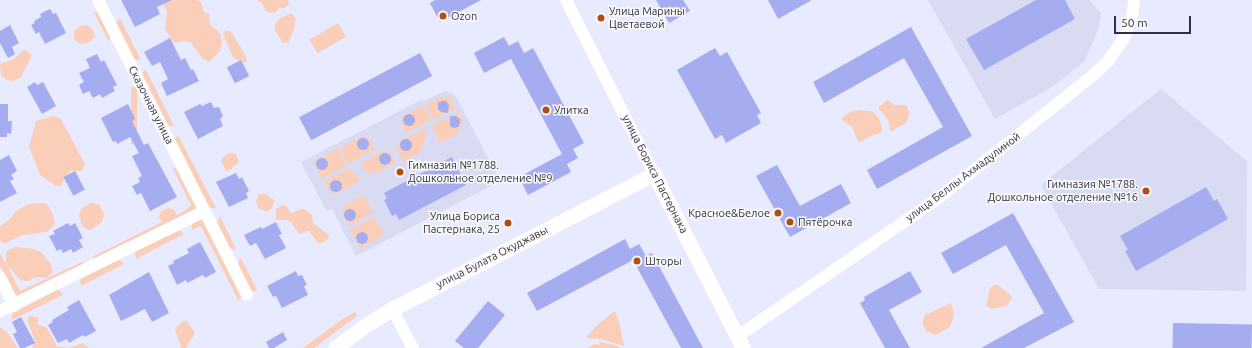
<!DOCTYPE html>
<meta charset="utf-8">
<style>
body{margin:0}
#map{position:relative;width:1252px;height:348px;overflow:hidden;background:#e8ebff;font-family:Ubuntu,sans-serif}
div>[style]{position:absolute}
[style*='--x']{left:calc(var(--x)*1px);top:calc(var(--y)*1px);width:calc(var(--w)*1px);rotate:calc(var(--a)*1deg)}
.built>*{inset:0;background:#d8dbf2}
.green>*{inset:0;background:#fbceb9;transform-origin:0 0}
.building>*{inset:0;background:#a5acf0;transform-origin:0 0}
.round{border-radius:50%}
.minor>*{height:12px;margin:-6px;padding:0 6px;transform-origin:6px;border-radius:6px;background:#fff}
.tertiary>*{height:15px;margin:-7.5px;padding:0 7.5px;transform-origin:7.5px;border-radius:7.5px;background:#fff}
.dots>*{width:11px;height:11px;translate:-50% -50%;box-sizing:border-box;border:2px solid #fafafa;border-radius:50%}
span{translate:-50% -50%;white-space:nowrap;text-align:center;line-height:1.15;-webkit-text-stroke:3px #fafafa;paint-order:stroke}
.poi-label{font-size:11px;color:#2f313d}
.left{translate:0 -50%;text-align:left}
.right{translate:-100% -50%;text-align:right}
.street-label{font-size:11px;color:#2f313d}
.scale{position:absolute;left:1114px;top:16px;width:77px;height:18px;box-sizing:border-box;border:2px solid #2f313d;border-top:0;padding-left:5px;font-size:12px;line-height:14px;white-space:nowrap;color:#2f313d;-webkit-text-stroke:3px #fafafa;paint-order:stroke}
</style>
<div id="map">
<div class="built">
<i style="clip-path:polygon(928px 0,1089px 0,1101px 13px,1099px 27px,1085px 61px,1052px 87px,995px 119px)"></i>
<i style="clip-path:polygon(1161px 89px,1247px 161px,1246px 291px,1099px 289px,1041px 185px)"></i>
<i style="clip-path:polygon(445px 91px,453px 94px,456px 97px,500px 181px,356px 256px,332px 209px,326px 211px,301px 162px,423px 99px,424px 101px)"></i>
</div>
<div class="green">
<i style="clip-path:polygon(160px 0,198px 0,201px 2px,204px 12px,209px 14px,210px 25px,218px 31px,221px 36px,222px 41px,220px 51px,209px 62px,203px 59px,190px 42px,184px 41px,174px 43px,165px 29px,167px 11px)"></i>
<i style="clip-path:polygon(257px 0,288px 0,289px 4px,285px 8px,279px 8px,276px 12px,270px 13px,265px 10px,263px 4px)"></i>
<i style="clip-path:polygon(94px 12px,99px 12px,111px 37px,108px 41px)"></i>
<i style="clip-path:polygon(291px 13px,296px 18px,294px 29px,289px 42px,283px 43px,275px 31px,275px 24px,279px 19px)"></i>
<i style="clip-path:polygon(120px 18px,141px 60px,136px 60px,133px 58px,116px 23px)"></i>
<i style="left:338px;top:23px;width:16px;height:33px;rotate:60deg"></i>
<i style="clip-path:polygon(87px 25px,93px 30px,95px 37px,88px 43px,80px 44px,74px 39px,74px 31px,80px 26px)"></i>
<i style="clip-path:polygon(226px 30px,232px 33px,243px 51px,247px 60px,245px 63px,235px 59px,232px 55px,223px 34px)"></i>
<i style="clip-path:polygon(26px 50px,32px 55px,21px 77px,14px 81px,6px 80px,1px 75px,0 64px,14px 59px,22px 51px)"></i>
<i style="clip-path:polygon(146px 70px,174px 126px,167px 125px,143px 77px,143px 72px)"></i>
<i style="left:131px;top:87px;width:6px;height:57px"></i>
<i style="clip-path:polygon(441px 97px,450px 97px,456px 108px,433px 120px,426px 105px)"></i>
<i style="clip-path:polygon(887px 100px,895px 105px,906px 105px,910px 113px,906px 123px,890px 132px,888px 120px,878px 108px)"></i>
<i style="clip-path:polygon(423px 105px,431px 120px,406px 133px,401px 123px,403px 116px)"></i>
<i style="clip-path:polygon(859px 110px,872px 111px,879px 118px,882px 127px,882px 132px,869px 137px,859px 143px,852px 127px,841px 119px,850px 112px)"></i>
<i style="clip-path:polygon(456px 113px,460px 114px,463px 120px,458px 134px,440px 143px,432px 126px)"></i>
<i style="clip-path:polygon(54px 116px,61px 119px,85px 164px,82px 171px,70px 171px,60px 186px,56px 186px,40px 175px,29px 147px,36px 121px)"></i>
<i style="clip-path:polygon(425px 129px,427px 132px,420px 153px,403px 162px,396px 148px,402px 140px)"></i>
<i style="clip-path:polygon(178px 135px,216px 208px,210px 208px,208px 206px,176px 142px,175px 139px)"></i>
<i style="clip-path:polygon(363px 136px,370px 139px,375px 150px,347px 164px,339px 149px)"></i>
<i style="left:337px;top:149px;width:19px;height:27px;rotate:62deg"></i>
<i style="clip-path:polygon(381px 152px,390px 153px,396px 163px,374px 174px,364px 170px,360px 163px)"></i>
<i style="clip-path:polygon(229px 153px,236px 154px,239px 162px,230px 170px,226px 171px,221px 161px,223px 157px)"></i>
<i style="clip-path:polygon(176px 168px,178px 169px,197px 208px,95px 259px,93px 258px,92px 257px,162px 222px,159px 218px,161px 211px,169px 208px,174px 210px,177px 215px,186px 210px,191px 205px,173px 169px)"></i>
<i style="clip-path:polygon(348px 169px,354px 172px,360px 181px,336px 194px,331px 193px,324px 181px)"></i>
<i style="clip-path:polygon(259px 194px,266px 194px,275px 201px,269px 211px,265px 211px,258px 208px,256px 201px)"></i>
<i style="clip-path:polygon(363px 195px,373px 213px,349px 226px,342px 214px,345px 205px)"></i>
<i style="clip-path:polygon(44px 203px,48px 205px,53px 215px,55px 224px,47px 232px,23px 235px,6px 243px,2px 243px,0 240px,0 226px,9px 220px,16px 211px,29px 204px)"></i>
<i style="clip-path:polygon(91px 203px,99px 204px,104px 214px,102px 222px,92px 229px,88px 230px,82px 226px,79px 216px,81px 209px)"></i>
<i style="clip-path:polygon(282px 205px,286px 206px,291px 213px,302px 209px,306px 210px,312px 215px,313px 223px,329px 235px,328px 239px,322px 243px,318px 243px,309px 231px,299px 234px,291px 222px,287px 220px,276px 220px,276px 209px)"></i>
<i style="clip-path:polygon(220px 216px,236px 249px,234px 250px,229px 247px,217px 223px)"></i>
<i style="left:374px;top:217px;width:21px;height:27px;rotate:61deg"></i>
<i style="clip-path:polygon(200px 219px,203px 220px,243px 297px,238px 300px,201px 226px,192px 230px,192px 224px)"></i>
<i style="clip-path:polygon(179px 230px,184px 234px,136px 259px,135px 252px,137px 250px)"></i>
<i style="clip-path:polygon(15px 247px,34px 249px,41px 252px,51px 264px,53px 273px,46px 278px,35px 277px,29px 281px,21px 281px,7px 265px,20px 291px,84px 261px,84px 263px,83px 265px,18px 297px,14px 292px,0 266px,0 253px,6px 265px,6px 253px,8px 250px)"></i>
<i style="clip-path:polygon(241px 258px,257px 290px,252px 292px,238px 265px,239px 260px)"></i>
<i style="clip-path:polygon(119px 260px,125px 264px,81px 286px,80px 280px,82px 278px)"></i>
<i style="clip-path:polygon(994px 285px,998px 285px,1010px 295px,1012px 298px,1007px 306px,992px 309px,986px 306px,990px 288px)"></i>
<i style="clip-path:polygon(57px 290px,60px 291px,63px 295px,12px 320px,12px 314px,15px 312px)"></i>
<i style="clip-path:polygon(951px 303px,954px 315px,950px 327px,936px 335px,926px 331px,922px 322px,925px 315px)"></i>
<i style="clip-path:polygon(615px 311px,620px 325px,624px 346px,601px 339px,586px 338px,597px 325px)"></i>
<i style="clip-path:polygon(355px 312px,357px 316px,314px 348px,303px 348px,341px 320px)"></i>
<i style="clip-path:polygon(29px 315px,39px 318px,37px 324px,47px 328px,57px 346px,68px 348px,83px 343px,89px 348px,32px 348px,35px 340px,27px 321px)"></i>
<i style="clip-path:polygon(183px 321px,187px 321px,195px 333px,186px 348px,181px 348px,175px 329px)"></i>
<i style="clip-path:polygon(0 327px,7px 332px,18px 348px,0 348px)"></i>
<i style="clip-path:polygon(598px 342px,611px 344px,622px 348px,587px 348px,595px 344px,600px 345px)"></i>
</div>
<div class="building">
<i style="clip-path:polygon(121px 0,172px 0,157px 7px,160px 14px,135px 27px)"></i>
<i style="clip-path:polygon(435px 0,481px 0,440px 22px,430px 3px)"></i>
<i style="clip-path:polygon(656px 0,683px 0,690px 11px,669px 23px)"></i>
<i style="clip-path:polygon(768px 0,812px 0,778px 19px)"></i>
<i style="clip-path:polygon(1036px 0,1065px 0,1075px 19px,984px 70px,966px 39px)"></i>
<i style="clip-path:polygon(50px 9px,53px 14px,56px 13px,66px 33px,45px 44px,39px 32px,36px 34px,31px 25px,35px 23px,34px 21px,41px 17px,40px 14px)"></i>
<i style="clip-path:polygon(10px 25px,19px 43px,12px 47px,15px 54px,8px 58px,0 43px,0 31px)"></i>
<i style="clip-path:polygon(911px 27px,972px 136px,877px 189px,867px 170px,943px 127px,904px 58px,824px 103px,813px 82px)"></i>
<i style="clip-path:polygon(504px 37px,509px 46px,518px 41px,524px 53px,533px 48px,584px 143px,573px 149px,578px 158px,567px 164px,571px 172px,528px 195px,519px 177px,562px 154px,511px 59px,484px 73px,474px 53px)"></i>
<i style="clip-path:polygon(170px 38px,181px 60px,185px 58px,191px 70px,193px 69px,199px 81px,167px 96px,161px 83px,168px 79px,160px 62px,152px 66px,144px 52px)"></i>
<i style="clip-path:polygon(715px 48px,720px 56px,727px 52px,761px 113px,757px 115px,761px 123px,726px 143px,722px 135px,715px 139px,677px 70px)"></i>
<i style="left:420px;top:53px;width:26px;height:137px;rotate:62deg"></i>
<i style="clip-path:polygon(97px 54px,101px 62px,104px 60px,117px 85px,113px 87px,115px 91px,102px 98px,100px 94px,93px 98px,89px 91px,83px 94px,79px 85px,84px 82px,79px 73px,90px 68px,86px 59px)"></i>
<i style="left:241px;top:60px;width:18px;height:16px;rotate:63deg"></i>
<i style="clip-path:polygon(35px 82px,37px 85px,43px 82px,56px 106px,42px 114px,27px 87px)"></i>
<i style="clip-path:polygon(442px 101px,446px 101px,449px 105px,448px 113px,441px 112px,438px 109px,438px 103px)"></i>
<i style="clip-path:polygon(211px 102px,214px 108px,219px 107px,223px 116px,220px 119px,223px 126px,198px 139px,184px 112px,200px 104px,202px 106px)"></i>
<i style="clip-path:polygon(0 104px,8px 104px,8px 121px,12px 121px,11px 134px,7px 133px,7px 137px,0 137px)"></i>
<i style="clip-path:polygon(128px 104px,135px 119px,132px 121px,144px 145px,148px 143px,177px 197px,150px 211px,141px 193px,137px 195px,132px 186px,140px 182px,138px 178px,142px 176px,132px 156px,139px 153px,130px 137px,117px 144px,116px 141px,113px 142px,101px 118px)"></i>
<i class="round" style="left:403px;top:114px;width:12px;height:12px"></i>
<i style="clip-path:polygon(450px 116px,456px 116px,460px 119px,460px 123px,458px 127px,453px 128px,450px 126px)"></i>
<i class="round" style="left:357px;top:138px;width:12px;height:12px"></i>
<i class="round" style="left:400px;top:139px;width:12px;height:12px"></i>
<i class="round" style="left:379px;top:153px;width:12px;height:12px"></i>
<i style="clip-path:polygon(9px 155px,17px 171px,11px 175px,14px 179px,10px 181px,17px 193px,0 202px,0 160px)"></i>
<i style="clip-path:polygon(452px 157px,466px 185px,399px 220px,396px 214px,392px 216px,384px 200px,387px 198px,384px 193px)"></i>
<i class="round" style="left:316px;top:158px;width:12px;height:12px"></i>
<i style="clip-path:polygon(777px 165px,800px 206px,841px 184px,851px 203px,790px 237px,756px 176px)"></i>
<i style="left:75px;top:171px;width:21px;height:13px;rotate:62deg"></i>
<i style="clip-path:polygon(236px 173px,239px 179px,242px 177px,249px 191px,246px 193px,248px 198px,229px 207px,216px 182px)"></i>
<i class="round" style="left:330px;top:180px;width:12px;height:12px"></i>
<i style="clip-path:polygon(1206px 187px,1214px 201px,1217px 199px,1228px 219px,1136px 271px,1125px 251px,1128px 250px,1120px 236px)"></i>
<i class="round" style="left:344px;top:209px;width:12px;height:12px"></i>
<i style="clip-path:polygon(1013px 213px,1074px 322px,1024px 348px,981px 348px,1044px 313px,1006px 245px,953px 274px,941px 253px)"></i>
<i style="clip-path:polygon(276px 222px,282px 234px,279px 235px,286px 248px,265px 259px,256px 243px,250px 246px,244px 235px,261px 227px,262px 229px)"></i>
<i style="clip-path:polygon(68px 223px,70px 226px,75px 223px,83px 238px,79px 240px,83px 247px,73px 253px,71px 249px,63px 253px,61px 249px,57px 251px,49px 236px,55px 234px,53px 231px)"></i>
<i class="round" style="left:356px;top:232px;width:12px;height:12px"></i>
<i style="clip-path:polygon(625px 239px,630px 249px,639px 244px,646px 256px,652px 253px,703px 348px,681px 348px,633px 260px,537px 311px,527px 293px)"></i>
<i style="clip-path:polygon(200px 242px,216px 272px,205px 278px,203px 275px,187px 283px,186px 280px,177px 285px,168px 266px,174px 263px,173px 261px,189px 253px,187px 249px)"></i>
<i style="clip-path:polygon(296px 271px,298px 276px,302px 275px,307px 285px,304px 286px,308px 295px,282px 308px,276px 296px,273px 297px,267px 286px)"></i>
<i style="clip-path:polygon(910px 271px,922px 292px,889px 310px,910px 348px,885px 348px,860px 303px,865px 300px,864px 297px)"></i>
<i style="clip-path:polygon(149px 272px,169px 313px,152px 322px,145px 309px,121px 321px,109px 295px)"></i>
<i style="clip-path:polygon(79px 300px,96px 331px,85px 337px,83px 335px,69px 343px,67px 339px,58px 343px,48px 325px,53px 322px,52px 320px,69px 310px,67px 307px)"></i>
<i style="clip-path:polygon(488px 301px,505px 315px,478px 348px,464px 348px,455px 341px)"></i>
<i style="clip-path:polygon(21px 317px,35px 343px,24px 348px,20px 348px,13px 334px,17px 332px,12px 322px)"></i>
<i style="left:1173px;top:323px;width:79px;height:25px;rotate:1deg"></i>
<i style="clip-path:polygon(283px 332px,287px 340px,274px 348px,269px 348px,266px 342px)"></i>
</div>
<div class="minor">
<i style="--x:98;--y:0;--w:330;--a:63.2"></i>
<i style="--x:566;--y:0;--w:195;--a:63.2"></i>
<i style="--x:0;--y:277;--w:32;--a:64"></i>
<i style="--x:392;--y:309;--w:44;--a:61.7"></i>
<i style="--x:0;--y:311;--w:228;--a:-26"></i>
<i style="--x:737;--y:337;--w:247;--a:-34.6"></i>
<i style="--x:940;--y:197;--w:193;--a:-38.5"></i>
<i style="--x:1091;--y:77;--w:23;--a:-43"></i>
<i style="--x:1108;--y:61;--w:28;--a:-55"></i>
<i style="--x:1124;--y:38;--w:22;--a:-69"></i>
<i style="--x:1132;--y:17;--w:17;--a:-83"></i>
</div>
<div class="tertiary">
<i style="--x:335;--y:348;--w:39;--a:-37"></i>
<i style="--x:366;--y:325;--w:31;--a:-32"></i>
<i style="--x:392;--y:309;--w:295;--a:-27.3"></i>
<i style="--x:654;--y:174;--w:195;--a:62.9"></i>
</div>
<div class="dots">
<i style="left:443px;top:16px;background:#b14f12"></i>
<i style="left:601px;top:18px;background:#b14f12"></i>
<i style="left:546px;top:110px;background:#b14f12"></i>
<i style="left:400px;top:172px;background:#b14f12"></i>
<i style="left:1146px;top:191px;background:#b14f12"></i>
<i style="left:778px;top:213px;background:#b14f12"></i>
<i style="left:790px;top:222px;background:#b14f12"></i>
<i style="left:508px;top:223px;background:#b14f12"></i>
<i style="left:637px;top:261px;background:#b14f12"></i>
</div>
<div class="poi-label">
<span class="left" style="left:609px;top:18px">Улица Марины<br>Цветаевой</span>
<span class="left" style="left:451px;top:16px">Ozon</span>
<span class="left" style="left:554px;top:110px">Улитка</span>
<span class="left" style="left:408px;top:172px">Гимназия №1788.<br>Дошкольное отделение №9</span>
<span class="right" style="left:1138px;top:191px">Гимназия №1788.<br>Дошкольное отделение №16</span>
<span class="right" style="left:770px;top:213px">Красное&amp;Белое</span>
<span class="right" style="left:500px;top:223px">Улица Бориса<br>Пастернака, 25</span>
<span class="left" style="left:798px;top:222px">Пятёрочка</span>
<span class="left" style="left:645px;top:261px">Шторы</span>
</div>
<div class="street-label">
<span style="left:151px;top:105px;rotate:63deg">Сказочная улица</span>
<span style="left:655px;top:174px;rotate:63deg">улица Бориса Пастернака</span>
<span style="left:963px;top:177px;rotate:-37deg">улица Беллы Ахмадулиной</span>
<span style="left:492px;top:257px;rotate:-27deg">улица Булата Окуджавы</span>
</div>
<div class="scale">50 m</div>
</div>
